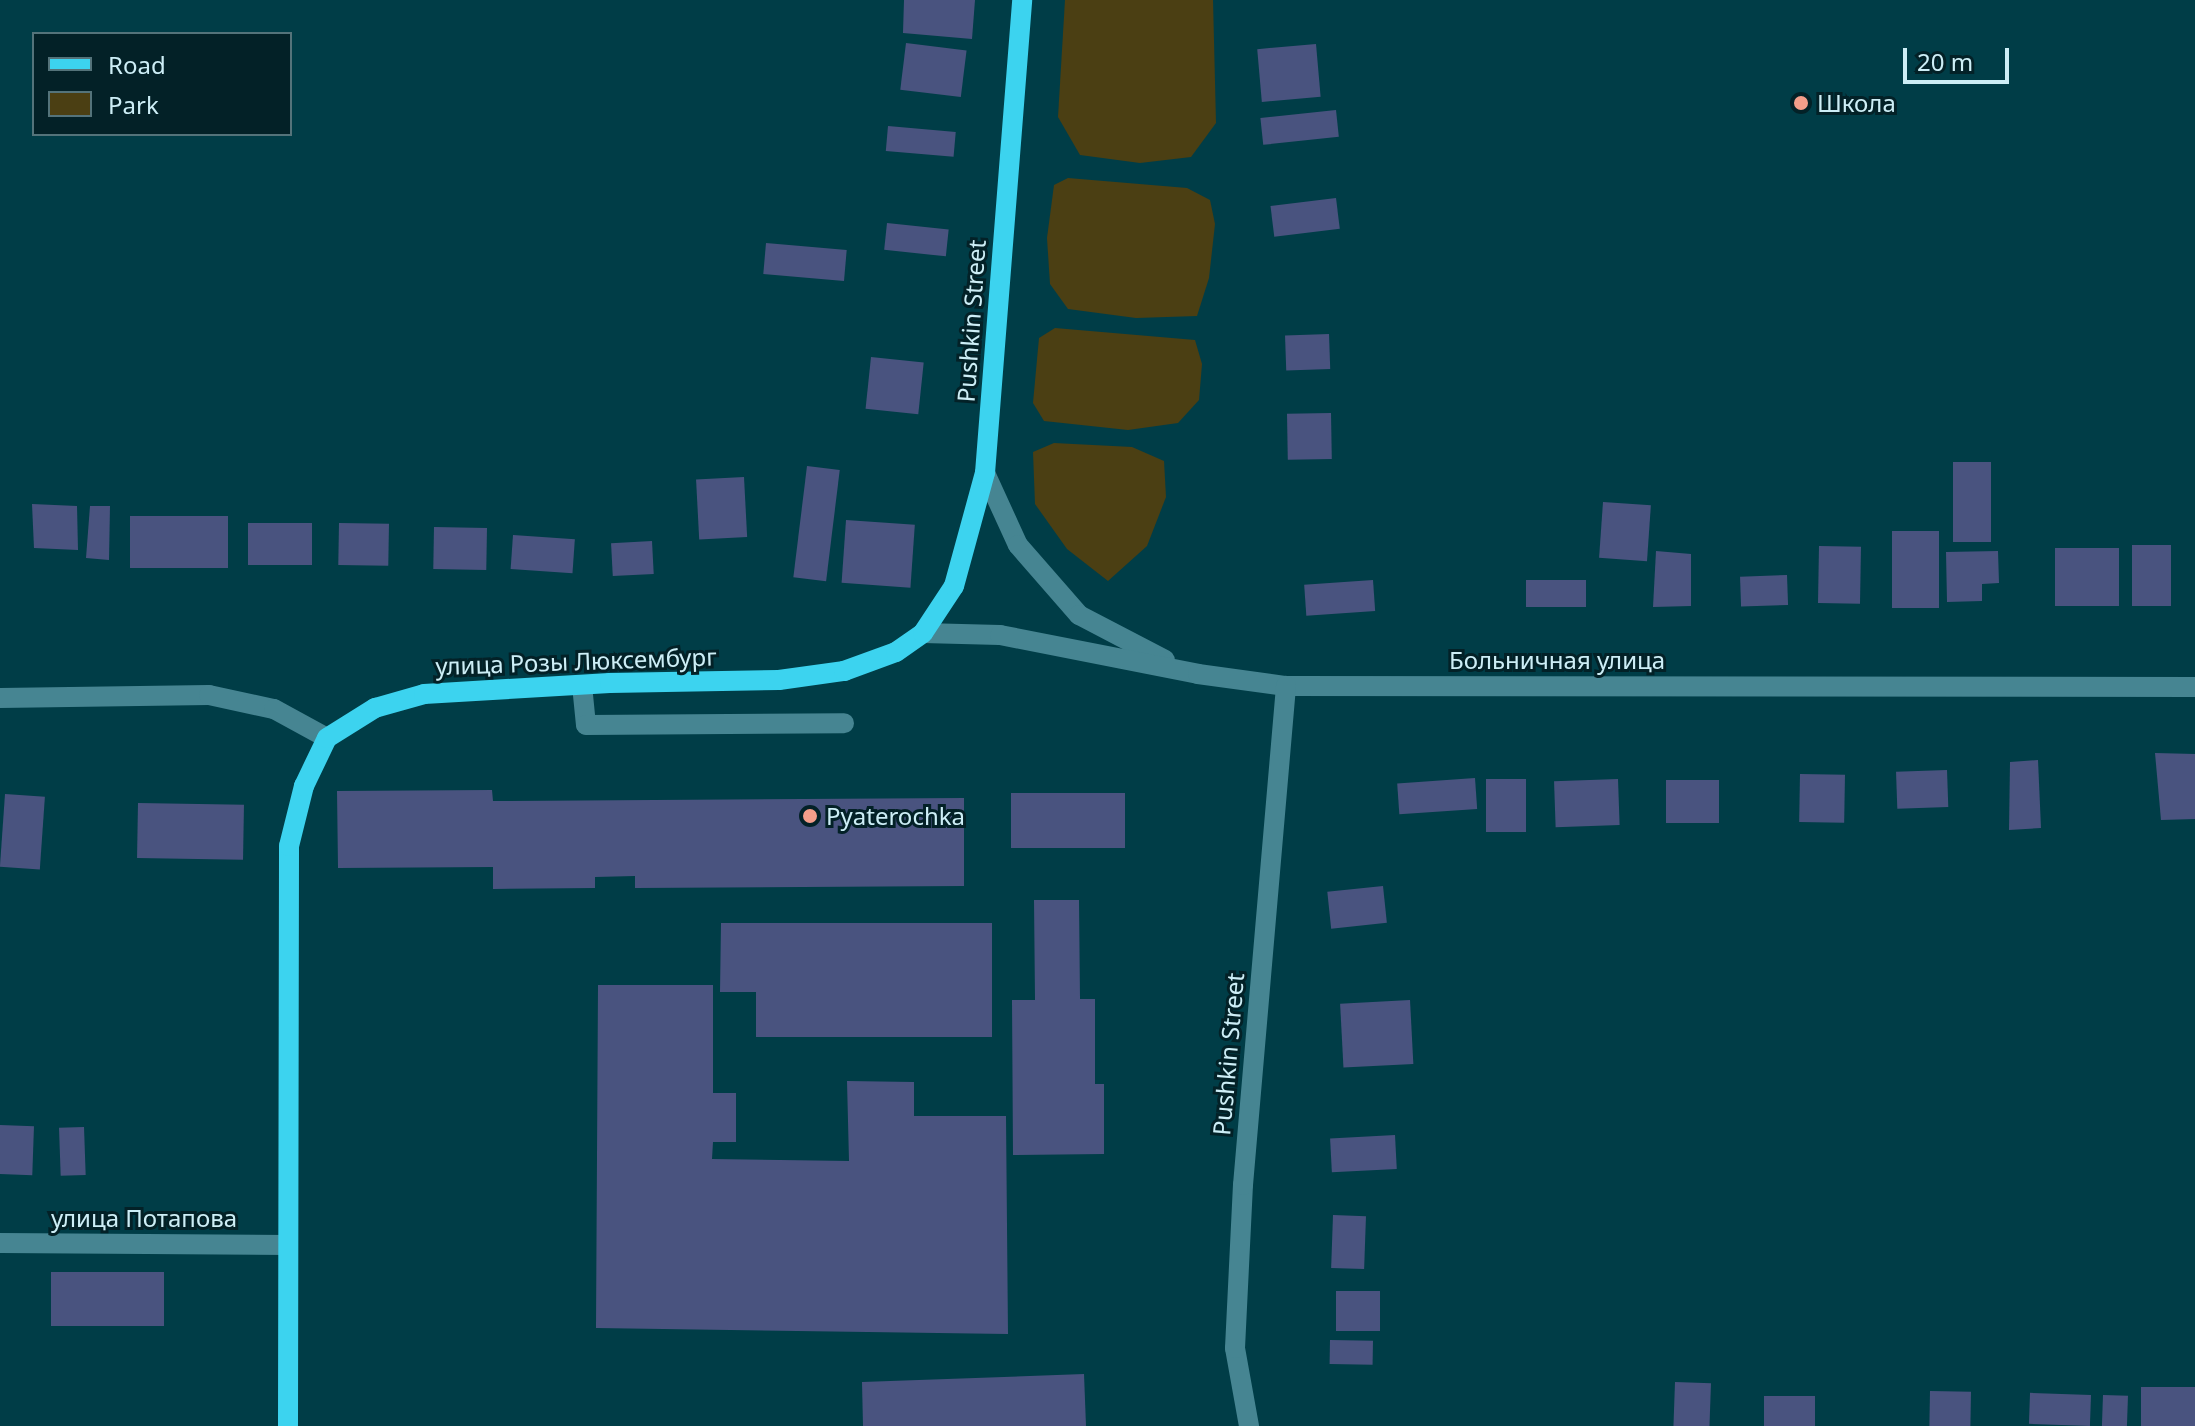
<!DOCTYPE html>
<meta charset="utf-8">
<style>
body{margin:0}
#map{position:relative;width:2195px;height:1426px;overflow:hidden;background:#003d47;font-family:"Noto Sans",sans-serif}
div>[style]{position:absolute}
[style*='--x']{left:calc(var(--x)*1px);top:calc(var(--y)*1px);width:calc(var(--w)*1px);rotate:calc(var(--a)*1deg)}
.green>*{inset:0;background:#4b3f13}
.building>*{inset:0;background:#49537f;transform-origin:0 0}
.minor>*{height:20px;margin:-10px;padding:0 10px;transform-origin:10px;border-radius:10px;background:#468592}
.major>*{height:20px;margin:-10px;padding:0 10px;transform-origin:10px;border-radius:10px;background:#3cd3ef}
.dots>*{width:22px;height:22px;translate:-50% -50%;box-sizing:border-box;border:4px solid #032127;border-radius:50%}
span{translate:-50% -50%;white-space:nowrap;text-align:center;line-height:1.15;-webkit-text-stroke:6px #032127;paint-order:stroke}
.poi-label{font-size:24px;color:#cdeef6}
.left{translate:0 -50%;text-align:left}
.street-label{font-size:24px;color:#cdeef6}
.legend{position:absolute;left:32px;top:32px;width:260px;height:104px;box-sizing:border-box;background:#032127;border:2px solid #54737a;margin:0;padding:10px 14px;list-style:none;font-size:24px;color:#cdeef6}
.legend li{display:flex;align-items:center;gap:16px;height:40px}
.legend b{width:40px;border:2px solid #54737a}
.scale{position:absolute;left:1903px;top:48px;width:106px;height:36px;box-sizing:border-box;border:4px solid #cdeef6;border-top:0;padding-left:10px;font-size:24px;line-height:28px;white-space:nowrap;color:#cdeef6;-webkit-text-stroke:6px #032127;paint-order:stroke}
</style>
<div id="map">
<div class="green">
<i style="clip-path:polygon(1065px 0,1213px 0,1216px 123px,1191px 157px,1140px 163px,1080px 155px,1058px 117px)"></i>
<i style="clip-path:polygon(1068px 178px,1187px 188px,1210px 200px,1215px 224px,1209px 278px,1197px 316px,1136px 318px,1068px 309px,1050px 284px,1047px 238px,1054px 185px)"></i>
<i style="clip-path:polygon(1055px 328px,1195px 340px,1202px 364px,1199px 400px,1178px 423px,1128px 430px,1044px 421px,1033px 403px,1039px 338px)"></i>
<i style="clip-path:polygon(1054px 443px,1132px 447px,1164px 461px,1166px 497px,1147px 546px,1108px 581px,1067px 549px,1035px 504px,1033px 452px)"></i>
</div>
<div class="building">
<i style="clip-path:polygon(904px 0,975px 0,972px 39px,903px 33px)"></i>
<i style="left:906px;top:43px;width:61px;height:47px;rotate:7deg"></i>
<i style="left:1316px;top:44px;width:53px;height:59px;rotate:85deg"></i>
<i style="left:1336px;top:110px;width:27px;height:76px;rotate:84deg"></i>
<i style="left:888px;top:126px;width:68px;height:25px;rotate:5deg"></i>
<i style="left:1336px;top:198px;width:31px;height:66px;rotate:83deg"></i>
<i style="left:887px;top:223px;width:62px;height:27px;rotate:6deg"></i>
<i style="left:766px;top:243px;width:81px;height:31px;rotate:5deg"></i>
<i style="left:1329px;top:334px;width:35px;height:44px;rotate:88deg"></i>
<i style="left:871px;top:357px;width:53px;height:52px;rotate:6deg"></i>
<i style="left:1331px;top:413px;width:46px;height:44px;rotate:89deg"></i>
<i style="left:1953px;top:462px;width:38px;height:80px"></i>
<i style="left:807px;top:466px;width:33px;height:112px;rotate:7deg"></i>
<i style="left:744px;top:477px;width:60px;height:48px;rotate:87deg"></i>
<i style="left:1603px;top:502px;width:48px;height:56px;rotate:4deg"></i>
<i style="clip-path:polygon(32px 504px,77px 506px,78px 550px,34px 548px)"></i>
<i style="clip-path:polygon(90px 506px,110px 506px,109px 560px,86px 558px)"></i>
<i style="left:130px;top:516px;width:98px;height:52px"></i>
<i style="left:846px;top:520px;width:69px;height:63px;rotate:4deg"></i>
<i style="left:248px;top:523px;width:64px;height:42px"></i>
<i style="left:339px;top:523px;width:50px;height:42px;rotate:1deg"></i>
<i style="left:434px;top:527px;width:53px;height:42px;rotate:1deg"></i>
<i style="left:1892px;top:531px;width:47px;height:77px"></i>
<i style="left:513px;top:535px;width:62px;height:34px;rotate:4deg"></i>
<i style="left:652px;top:541px;width:33px;height:41px;rotate:87deg"></i>
<i style="left:2132px;top:545px;width:39px;height:61px"></i>
<i style="left:1819px;top:546px;width:42px;height:57px;rotate:1deg"></i>
<i style="left:2055px;top:548px;width:64px;height:58px"></i>
<i style="clip-path:polygon(1656px 551px,1691px 554px,1691px 606px,1653px 607px)"></i>
<i style="clip-path:polygon(1998px 551px,1999px 583px,1982px 584px,1982px 601px,1947px 602px,1946px 552px)"></i>
<i style="left:1787px;top:575px;width:30px;height:47px;rotate:88deg"></i>
<i style="left:1373px;top:580px;width:31px;height:69px;rotate:86deg"></i>
<i style="left:1526px;top:580px;width:60px;height:27px"></i>
<i style="clip-path:polygon(2155px 753px,2195px 754px,2195px 819px,2161px 820px)"></i>
<i style="clip-path:polygon(2038px 760px,2041px 828px,2009px 830px,2010px 762px)"></i>
<i style="left:1947px;top:770px;width:37px;height:51px;rotate:88deg"></i>
<i style="left:1800px;top:774px;width:45px;height:48px;rotate:1deg"></i>
<i style="left:1475px;top:778px;width:31px;height:78px;rotate:86deg"></i>
<i style="left:1526px;top:779px;width:53px;height:40px;rotate:90deg"></i>
<i style="left:1618px;top:779px;width:46px;height:64px;rotate:88deg"></i>
<i style="left:1719px;top:780px;width:43px;height:53px;rotate:90deg"></i>
<i style="clip-path:polygon(492px 790px,493px 801px,964px 798px,964px 886px,635px 888px,635px 876px,595px 877px,595px 888px,493px 889px,493px 867px,338px 868px,337px 791px)"></i>
<i style="left:1125px;top:793px;width:55px;height:114px;rotate:90deg"></i>
<i style="left:5px;top:794px;width:40px;height:73px;rotate:4deg"></i>
<i style="left:138px;top:803px;width:106px;height:55px;rotate:1deg"></i>
<i style="left:1383px;top:886px;width:37px;height:56px;rotate:84deg"></i>
<i style="clip-path:polygon(1034px 900px,1079px 900px,1080px 999px,1095px 999px,1095px 1084px,1104px 1084px,1104px 1154px,1013px 1155px,1012px 1000px,1035px 1000px)"></i>
<i style="clip-path:polygon(721px 923px,992px 923px,992px 1037px,756px 1037px,756px 992px,720px 992px)"></i>
<i style="clip-path:polygon(598px 985px,713px 985px,713px 1093px,736px 1093px,736px 1142px,713px 1142px,712px 1159px,849px 1161px,847px 1081px,914px 1082px,914px 1116px,1006px 1116px,1008px 1334px,596px 1328px)"></i>
<i style="left:1410px;top:1000px;width:64px;height:70px;rotate:87deg"></i>
<i style="left:0;top:1125px;width:34px;height:49px;rotate:2deg"></i>
<i style="left:84px;top:1127px;width:48px;height:25px;rotate:88deg"></i>
<i style="left:1395px;top:1135px;width:34px;height:65px;rotate:87deg"></i>
<i style="left:1333px;top:1215px;width:33px;height:53px;rotate:2deg"></i>
<i style="left:51px;top:1272px;width:113px;height:54px"></i>
<i style="left:1336px;top:1291px;width:44px;height:40px"></i>
<i style="left:1330px;top:1340px;width:43px;height:24px;rotate:1deg"></i>
<i style="clip-path:polygon(1084px 1374px,1086px 1426px,863px 1426px,862px 1382px)"></i>
<i style="left:1675px;top:1382px;width:36px;height:44px;rotate:2deg"></i>
<i style="left:2141px;top:1387px;width:54px;height:39px"></i>
<i style="left:1930px;top:1391px;width:41px;height:35px;rotate:1deg"></i>
<i style="left:2091px;top:1395px;width:31px;height:61px;rotate:92deg"></i>
<i style="left:2103px;top:1395px;width:25px;height:31px;rotate:2deg"></i>
<i style="left:1764px;top:1396px;width:51px;height:30px"></i>
</div>
<div class="minor">
<i style="--x:985;--y:473;--w:79;--a:65.4"></i>
<i style="--x:1018;--y:545;--w:93;--a:48.9"></i>
<i style="--x:1079;--y:615;--w:97;--a:27.6"></i>
<i style="--x:923;--y:633;--w:77;--a:1.5"></i>
<i style="--x:1000;--y:635;--w:202;--a:11.1"></i>
<i style="--x:1198;--y:674;--w:89;--a:7.8"></i>
<i style="--x:1286;--y:686;--w:909;--a:0.06"></i>
<i style="--x:582;--y:685;--w:40;--a:84.3"></i>
<i style="--x:586;--y:725;--w:258;--a:-0.4"></i>
<i style="--x:0;--y:698;--w:209;--a:-0.8"></i>
<i style="--x:209;--y:695;--w:66;--a:12.2"></i>
<i style="--x:274;--y:709;--w:60;--a:28.7"></i>
<i style="--x:0;--y:1243;--w:288;--a:0.4"></i>
<i style="--x:1249;--y:1426;--w:79;--a:-100.2"></i>
<i style="--x:1235;--y:1348;--w:163;--a:-87.2"></i>
<i style="--x:1243;--y:1185;--w:501;--a:-85.07"></i>
</div>
<div class="major">
<i style="--x:288;--y:1426;--w:580;--a:-89.9"></i>
<i style="--x:289;--y:846;--w:62;--a:-76"></i>
<i style="--x:304;--y:786;--w:53;--a:-64.4"></i>
<i style="--x:327;--y:738;--w:57;--a:-32"></i>
<i style="--x:375;--y:708;--w:51;--a:-15.9"></i>
<i style="--x:424;--y:694;--w:186;--a:-3.4"></i>
<i style="--x:610;--y:683;--w:169;--a:-1"></i>
<i style="--x:779;--y:680;--w:66;--a:-7.9"></i>
<i style="--x:844;--y:671;--w:55;--a:-20.1"></i>
<i style="--x:896;--y:652;--w:33;--a:-35"></i>
<i style="--x:923;--y:633;--w:56;--a:-56.6"></i>
<i style="--x:954;--y:586;--w:117;--a:-74.7"></i>
<i style="--x:985;--y:473;--w:474;--a:-85.5"></i>
</div>
<div class="dots">
<i style="left:1801px;top:103px;background:#f49e8a"></i>
<i style="left:810px;top:816px;background:#f49e8a"></i>
</div>
<div class="poi-label">
<span class="left" style="left:1817px;top:103px">Школа</span>
<span class="left" style="left:826px;top:816px">Pyaterochka</span>
</div>
<div class="street-label">
<span style="left:971px;top:321px;rotate:-86deg">Pushkin Street</span>
<span style="left:1557px;top:660px">Больничная улица</span>
<span style="left:576px;top:661px;rotate:-2deg">улица Розы Люксембург</span>
<span style="left:1228px;top:1054px;rotate:-85deg">Pushkin Street</span>
<span style="left:144px;top:1218px">улица Потапова</span>
</div>
<ul class="legend">
<li><b style="height:10px;background:#3cd3ef"></b>Road</li>
<li><b style="height:22px;background:#4b3f13"></b>Park</li>
</ul>
<div class="scale">20 m</div>
</div>
